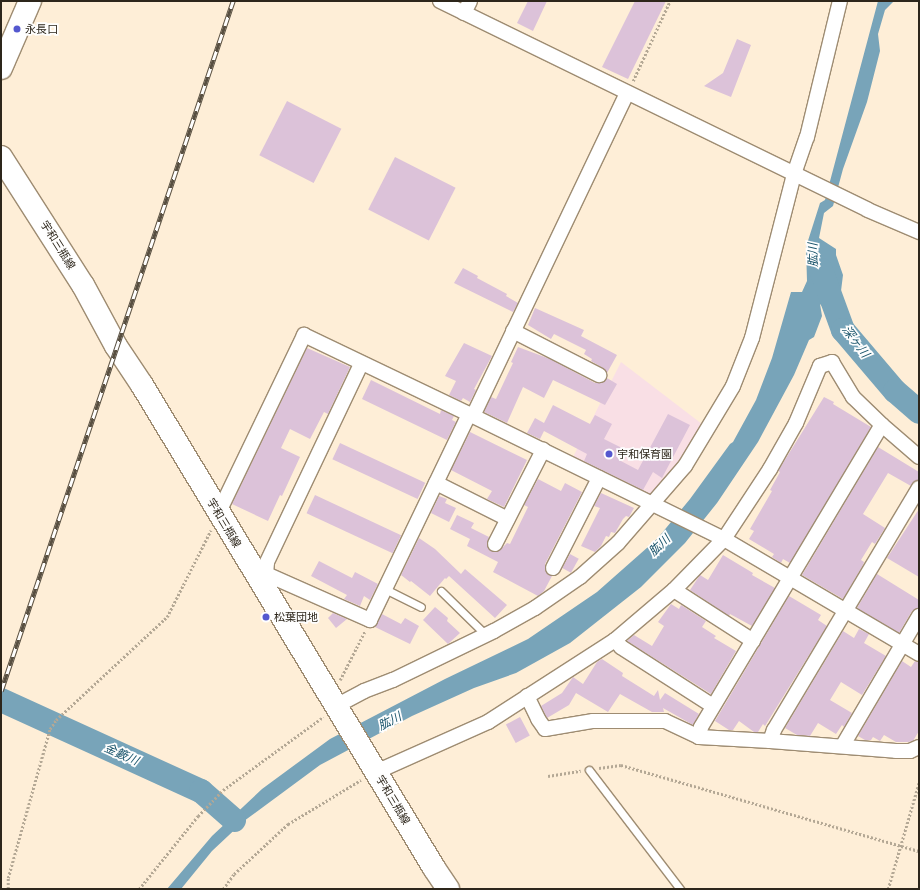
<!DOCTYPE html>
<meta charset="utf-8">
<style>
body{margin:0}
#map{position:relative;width:920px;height:890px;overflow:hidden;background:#feeed7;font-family:"Asap Condensed","Noto Sans JP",sans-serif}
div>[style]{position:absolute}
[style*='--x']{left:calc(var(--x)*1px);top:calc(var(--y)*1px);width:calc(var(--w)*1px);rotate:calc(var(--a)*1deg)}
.education>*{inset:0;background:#f9dfe5}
.water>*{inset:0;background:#78a4b9}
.river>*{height:24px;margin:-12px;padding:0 12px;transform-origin:12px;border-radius:12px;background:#78a4b9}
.building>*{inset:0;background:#dcc2d9;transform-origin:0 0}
.path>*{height:2.5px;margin-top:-1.25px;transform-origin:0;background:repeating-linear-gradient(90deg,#b4a895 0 2px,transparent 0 4px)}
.roads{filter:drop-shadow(1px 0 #9e8c72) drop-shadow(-1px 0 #9e8c72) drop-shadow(0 1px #9e8c72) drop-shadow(0 -1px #9e8c72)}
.lane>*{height:7px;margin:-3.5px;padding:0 3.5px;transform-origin:3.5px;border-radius:3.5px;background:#fff}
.street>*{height:14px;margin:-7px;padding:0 7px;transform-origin:7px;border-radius:7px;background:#fff}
.primary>*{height:22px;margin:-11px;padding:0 11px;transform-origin:11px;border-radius:11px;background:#fff}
.highway>*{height:22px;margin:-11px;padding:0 11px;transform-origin:11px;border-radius:11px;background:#fff}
.rail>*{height:4.5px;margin-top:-2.25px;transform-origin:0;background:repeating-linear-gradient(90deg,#fefefe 0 9px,#584f41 0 18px);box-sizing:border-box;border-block:1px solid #584f41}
.dots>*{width:11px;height:11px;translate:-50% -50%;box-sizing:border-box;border:2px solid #fefefe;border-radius:50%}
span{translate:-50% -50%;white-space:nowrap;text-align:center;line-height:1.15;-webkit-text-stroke:3.5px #fefefe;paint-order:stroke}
.poi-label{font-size:11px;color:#2d261b}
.left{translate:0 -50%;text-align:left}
.street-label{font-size:11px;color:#2d261b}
.water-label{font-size:12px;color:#1a546b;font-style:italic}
.frame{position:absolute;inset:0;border:2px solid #2d261b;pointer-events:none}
</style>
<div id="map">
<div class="education">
<i style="clip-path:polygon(621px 362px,702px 424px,681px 462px,648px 499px,571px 461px)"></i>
</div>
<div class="water">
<i style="clip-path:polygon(878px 1px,894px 1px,885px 10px,878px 34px,880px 51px,867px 102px,843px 169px,833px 206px,824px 213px,819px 238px,836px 249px,836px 255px,843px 275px,841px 291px,825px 309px,820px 304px,822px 316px,814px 337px,809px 340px,794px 375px,758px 442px,717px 503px,685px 543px,641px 587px,570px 643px,516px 673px,474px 688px,412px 716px,320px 765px,244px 821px,212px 851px,181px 889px,167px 889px,212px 836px,262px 789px,330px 739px,445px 679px,528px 639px,597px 592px,657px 539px,690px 499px,730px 444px,733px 442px,756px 400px,772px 358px,791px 292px,802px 292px,807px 281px,806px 247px,820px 203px,825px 200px)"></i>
</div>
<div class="river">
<i style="--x:821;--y:270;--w:64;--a:69.9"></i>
<i style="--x:843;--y:330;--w:80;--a:49.6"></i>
<i style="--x:895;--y:391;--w:32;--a:41"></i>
<i style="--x:1;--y:700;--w:220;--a:24.5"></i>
<i style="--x:201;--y:791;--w:44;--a:41.3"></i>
</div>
<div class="building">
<i style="clip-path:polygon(528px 1px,547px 1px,533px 31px,517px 23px)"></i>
<i style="clip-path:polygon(635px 1px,666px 1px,628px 79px,602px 67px)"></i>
<i style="clip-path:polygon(737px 39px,751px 45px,731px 97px,704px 86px,723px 73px)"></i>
<i style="left:287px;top:101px;width:61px;height:61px;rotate:27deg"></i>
<i style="left:395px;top:157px;width:68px;height:59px;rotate:27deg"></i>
<i style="clip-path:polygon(463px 268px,478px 276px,477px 278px,507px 294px,506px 296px,518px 303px,513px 312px,454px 283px)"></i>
<i style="clip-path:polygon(535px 308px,584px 330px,581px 336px,617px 355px,607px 373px,603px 368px,591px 361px,592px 359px,584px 354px,586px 350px,554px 334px,551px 339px,528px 325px)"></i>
<i style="clip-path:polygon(464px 343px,492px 356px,474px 389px,476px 390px,470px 402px,463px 398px,461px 401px,449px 395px,456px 381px,445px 376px)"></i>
<i style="clip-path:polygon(518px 347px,550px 359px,595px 383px,603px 382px,607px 378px,617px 384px,605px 405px,553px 380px,544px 398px,523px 387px,507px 423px,484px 412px,491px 397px,496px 399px,513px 363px,511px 362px)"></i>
<i style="clip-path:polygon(307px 348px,350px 367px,328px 414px,324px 412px,310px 439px,290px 429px,281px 448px,300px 457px,282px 496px,280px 495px,268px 521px,232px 504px)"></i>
<i style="clip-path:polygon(371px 380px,440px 414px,441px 410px,454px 416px,452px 420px,456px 422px,447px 440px,362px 399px)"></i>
<i style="clip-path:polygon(824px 397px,834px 402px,833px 404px,871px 427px,790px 563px,783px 559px,781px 563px,772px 557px,774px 554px,749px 539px,754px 531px,750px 529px,772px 491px,770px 490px,780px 472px,778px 471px)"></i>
<i style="clip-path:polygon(553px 405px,590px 424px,595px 415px,612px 424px,604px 439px,624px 449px,619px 460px,638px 470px,668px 414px,690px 425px,662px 478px,653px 472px,643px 490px,584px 461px,587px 454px,544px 431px,540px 439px,527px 433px,535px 418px,544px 423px)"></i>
<i style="clip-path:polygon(470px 432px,527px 460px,504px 507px,487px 499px,492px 491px,451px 470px)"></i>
<i style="left:340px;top:443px;width:94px;height:18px;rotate:25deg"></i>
<i style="clip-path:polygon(878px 447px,919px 472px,919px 480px,915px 481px,911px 486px,888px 473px,863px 514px,885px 528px,875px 544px,872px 542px,861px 560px,864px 562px,863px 565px,843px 599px,802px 575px)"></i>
<i style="clip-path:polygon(538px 479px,561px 491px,565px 483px,582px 492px,545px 564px,546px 572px,552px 576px,544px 591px,538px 596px,493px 572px,498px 562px,467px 546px,470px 539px,450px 529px,457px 515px,474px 523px,471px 528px,489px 537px,487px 545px,491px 551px,499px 551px,507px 543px,510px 544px,528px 507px,524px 505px)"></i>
<i style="clip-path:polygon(601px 493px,634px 508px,629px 517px,626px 516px,623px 519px,615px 533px,611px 532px,609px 537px,606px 536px,601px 546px,595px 552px,581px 546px,600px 508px,594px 506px)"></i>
<i style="left:315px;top:495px;width:95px;height:20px;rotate:25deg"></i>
<i style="clip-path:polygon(439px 496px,447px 499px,445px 503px,456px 508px,449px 522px,431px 513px)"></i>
<i style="clip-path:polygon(919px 509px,919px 577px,887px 558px)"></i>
<i style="clip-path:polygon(419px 538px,435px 549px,461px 574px,465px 569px,507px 605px,495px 618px,449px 576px,446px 579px,445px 578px,430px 596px,411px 581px,410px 582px,401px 575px)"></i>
<i style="left:570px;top:554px;width:10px;height:16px;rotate:29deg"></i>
<i style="clip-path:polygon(723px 555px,753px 573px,752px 575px,775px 588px,752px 626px,730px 614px,729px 616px,690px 590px,700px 575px,708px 580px)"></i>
<i style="clip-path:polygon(319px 561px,352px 578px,355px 572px,378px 584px,370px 600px,364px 596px,360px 606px,344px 599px,347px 595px,311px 576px)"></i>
<i style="clip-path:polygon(877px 574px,919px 600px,919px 608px,912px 611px,899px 633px,857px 608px)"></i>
<i style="clip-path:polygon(789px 596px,821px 615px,818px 620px,827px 626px,765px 726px,763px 724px,758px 732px,754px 732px,739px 721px,733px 730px,729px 730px,715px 721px)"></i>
<i style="clip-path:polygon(671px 604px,679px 609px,681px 605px,706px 621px,702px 627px,716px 636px,714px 638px,736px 651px,711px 694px,627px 641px,634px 635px,652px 646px,664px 626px,658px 622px)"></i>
<i style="clip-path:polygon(435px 607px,448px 618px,447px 621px,460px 633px,448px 644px,423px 620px)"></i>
<i style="clip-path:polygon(333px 613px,347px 619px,336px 628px,328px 618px)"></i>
<i style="clip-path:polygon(382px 614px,401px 624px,405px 618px,419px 626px,410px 644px,375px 627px)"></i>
<i style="clip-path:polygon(859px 629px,869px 634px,864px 643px,886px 656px,862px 695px,841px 682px,830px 700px,852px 713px,844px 727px,842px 725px,836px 734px,818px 723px,810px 736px,797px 735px,785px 728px,843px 631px,854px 638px)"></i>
<i style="clip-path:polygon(602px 659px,623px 673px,622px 676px,654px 696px,658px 690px,660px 700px,665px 693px,699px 714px,693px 725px,663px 708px,664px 712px,652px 712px,620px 694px,608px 712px,576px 693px,569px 705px,547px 718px,541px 706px,562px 693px,573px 677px,583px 684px,597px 662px)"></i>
<i style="clip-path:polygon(902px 661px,911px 667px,915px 661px,919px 662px,919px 731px,913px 741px,908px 742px,896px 742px,884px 735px,880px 741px,873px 737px,871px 740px,865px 740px,858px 736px)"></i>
<i style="left:520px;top:717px;width:21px;height:16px;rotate:62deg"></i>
</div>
<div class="path">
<i style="--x:633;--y:81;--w:88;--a:-65.2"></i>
<i style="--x:340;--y:680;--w:55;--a:-63"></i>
<i style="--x:599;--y:768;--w:22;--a:-8"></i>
<i style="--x:621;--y:765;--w:310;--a:16.1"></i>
<i style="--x:548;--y:776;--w:33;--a:-9"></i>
<i style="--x:8;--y:889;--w:11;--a:-90"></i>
<i style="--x:8;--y:878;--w:155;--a:-74.3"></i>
<i style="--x:50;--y:729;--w:11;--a:-56"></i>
<i style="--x:56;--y:720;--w:151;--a:-42.9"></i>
<i style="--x:167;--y:617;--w:97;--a:-63.2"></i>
<i style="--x:139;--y:889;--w:94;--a:-51.1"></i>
<i style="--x:198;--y:816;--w:36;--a:-46"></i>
<i style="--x:223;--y:790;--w:124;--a:-36.1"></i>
<i style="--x:223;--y:889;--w:19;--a:-54"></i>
<i style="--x:234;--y:874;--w:74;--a:-42.8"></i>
<i style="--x:288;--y:824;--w:85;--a:-31.1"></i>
<i style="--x:888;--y:889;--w:111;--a:-73.8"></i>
</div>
<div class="roads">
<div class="lane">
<i style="--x:385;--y:589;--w:40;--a:26.6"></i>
<i style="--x:441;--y:591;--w:63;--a:44.4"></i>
<i style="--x:589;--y:770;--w:150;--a:52.6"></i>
</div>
<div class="street">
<i style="--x:440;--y:1;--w:476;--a:26"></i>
<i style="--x:868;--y:210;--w:56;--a:23.3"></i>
<i style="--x:464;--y:13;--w:13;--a:-63"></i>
<i style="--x:513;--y:331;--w:97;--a:27.1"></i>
<i style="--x:473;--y:416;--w:358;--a:-64.5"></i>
<i style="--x:436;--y:483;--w:80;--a:26.6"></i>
<i style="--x:218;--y:514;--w:199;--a:-64.3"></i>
<i style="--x:304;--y:335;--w:187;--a:25.6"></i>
<i style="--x:473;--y:416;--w:280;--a:26.1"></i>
<i style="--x:724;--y:539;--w:226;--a:30.5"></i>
<i style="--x:495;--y:544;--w:106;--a:-62.9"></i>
<i style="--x:553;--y:568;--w:101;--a:-62.9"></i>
<i style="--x:266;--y:574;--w:114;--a:23.9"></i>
<i style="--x:370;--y:620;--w:229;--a:-64.3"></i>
<i style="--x:259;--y:581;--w:10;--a:-45"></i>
<i style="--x:266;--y:574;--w:12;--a:-85"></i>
<i style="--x:267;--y:562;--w:219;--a:-64.6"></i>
<i style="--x:674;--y:590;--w:94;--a:32.8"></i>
<i style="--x:615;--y:640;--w:9;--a:49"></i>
<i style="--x:621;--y:647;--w:109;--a:32.7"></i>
<i style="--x:527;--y:696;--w:25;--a:64"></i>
<i style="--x:538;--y:719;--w:12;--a:55"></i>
<i style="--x:545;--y:729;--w:49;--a:-9.5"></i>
<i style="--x:593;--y:721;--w:72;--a:0"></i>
<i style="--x:665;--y:721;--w:38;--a:25"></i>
<i style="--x:699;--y:737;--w:71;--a:3.2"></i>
<i style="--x:770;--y:741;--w:12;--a:-70"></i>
<i style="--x:774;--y:730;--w:282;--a:-59.1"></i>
<i style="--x:336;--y:706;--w:32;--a:-28"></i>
<i style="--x:364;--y:691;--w:31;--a:-21"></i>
<i style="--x:393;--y:680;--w:112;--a:-25.9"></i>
<i style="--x:494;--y:631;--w:47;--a:-29.3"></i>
<i style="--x:535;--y:608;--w:55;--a:-34.6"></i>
<i style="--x:580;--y:577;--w:51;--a:-41.8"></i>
<i style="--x:618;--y:543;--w:102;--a:-49"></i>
<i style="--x:685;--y:466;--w:93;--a:-59"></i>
<i style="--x:733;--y:386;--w:52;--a:-68.4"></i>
<i style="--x:752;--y:338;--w:169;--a:-75.6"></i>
<i style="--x:794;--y:174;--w:39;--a:-71"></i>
<i style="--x:807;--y:137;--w:140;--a:-76.4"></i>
<i style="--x:699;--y:737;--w:10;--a:-79"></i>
<i style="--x:701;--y:727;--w:352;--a:-59.1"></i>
<i style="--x:770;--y:741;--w:126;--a:4.5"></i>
<i style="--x:896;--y:751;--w:14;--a:0"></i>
<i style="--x:910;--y:751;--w:10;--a:-24"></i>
<i style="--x:843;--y:745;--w:150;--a:-59.5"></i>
<i style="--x:376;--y:772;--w:123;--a:-24.1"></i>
<i style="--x:488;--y:722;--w:151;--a:-32.8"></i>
<i style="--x:615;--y:640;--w:77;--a:-40.3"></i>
<i style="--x:674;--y:590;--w:71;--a:-45.6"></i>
<i style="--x:724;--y:539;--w:84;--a:-56.7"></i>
<i style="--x:770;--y:469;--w:53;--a:-60.5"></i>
<i style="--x:796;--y:423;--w:62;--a:-67.2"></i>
<i style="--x:820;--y:366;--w:13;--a:-18"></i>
<i style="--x:832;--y:362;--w:41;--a:59"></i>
<i style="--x:853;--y:397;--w:40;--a:44"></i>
<i style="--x:882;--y:425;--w:49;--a:40.9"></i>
</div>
<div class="primary">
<i style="--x:1;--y:157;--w:152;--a:57.4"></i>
<i style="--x:83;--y:285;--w:69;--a:61.6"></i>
<i style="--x:116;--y:346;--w:47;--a:56.3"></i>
<i style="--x:142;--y:385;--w:564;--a:58.84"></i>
<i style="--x:434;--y:868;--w:25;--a:56"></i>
</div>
<div class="highway">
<i style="--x:1;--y:68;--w:73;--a:-66.6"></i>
</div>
</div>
<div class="rail">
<i style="--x:1;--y:691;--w:728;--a:-71.42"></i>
</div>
<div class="dots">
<i style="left:17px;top:29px;background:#5458cf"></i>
<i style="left:609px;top:454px;background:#5458cf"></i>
<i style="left:266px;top:617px;background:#5458cf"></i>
</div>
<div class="poi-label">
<span class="left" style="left:25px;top:29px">永長口</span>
<span class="left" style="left:617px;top:454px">宇和保育園</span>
<span class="left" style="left:274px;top:617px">松葉団地</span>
</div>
<div class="street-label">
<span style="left:58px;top:245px;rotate:58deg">宇和三瓶線</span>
<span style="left:224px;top:523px;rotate:59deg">宇和三瓶線</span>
<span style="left:393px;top:800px;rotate:59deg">宇和三瓶線</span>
</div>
<div class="water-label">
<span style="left:814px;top:255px;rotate:-91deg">肱川</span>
<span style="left:855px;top:342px;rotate:53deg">深ヶ川</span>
<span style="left:660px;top:546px;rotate:-44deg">肱川</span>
<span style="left:390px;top:722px;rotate:-27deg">肱川</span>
<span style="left:121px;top:755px;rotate:24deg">金籔川</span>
</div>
<div class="frame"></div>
</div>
